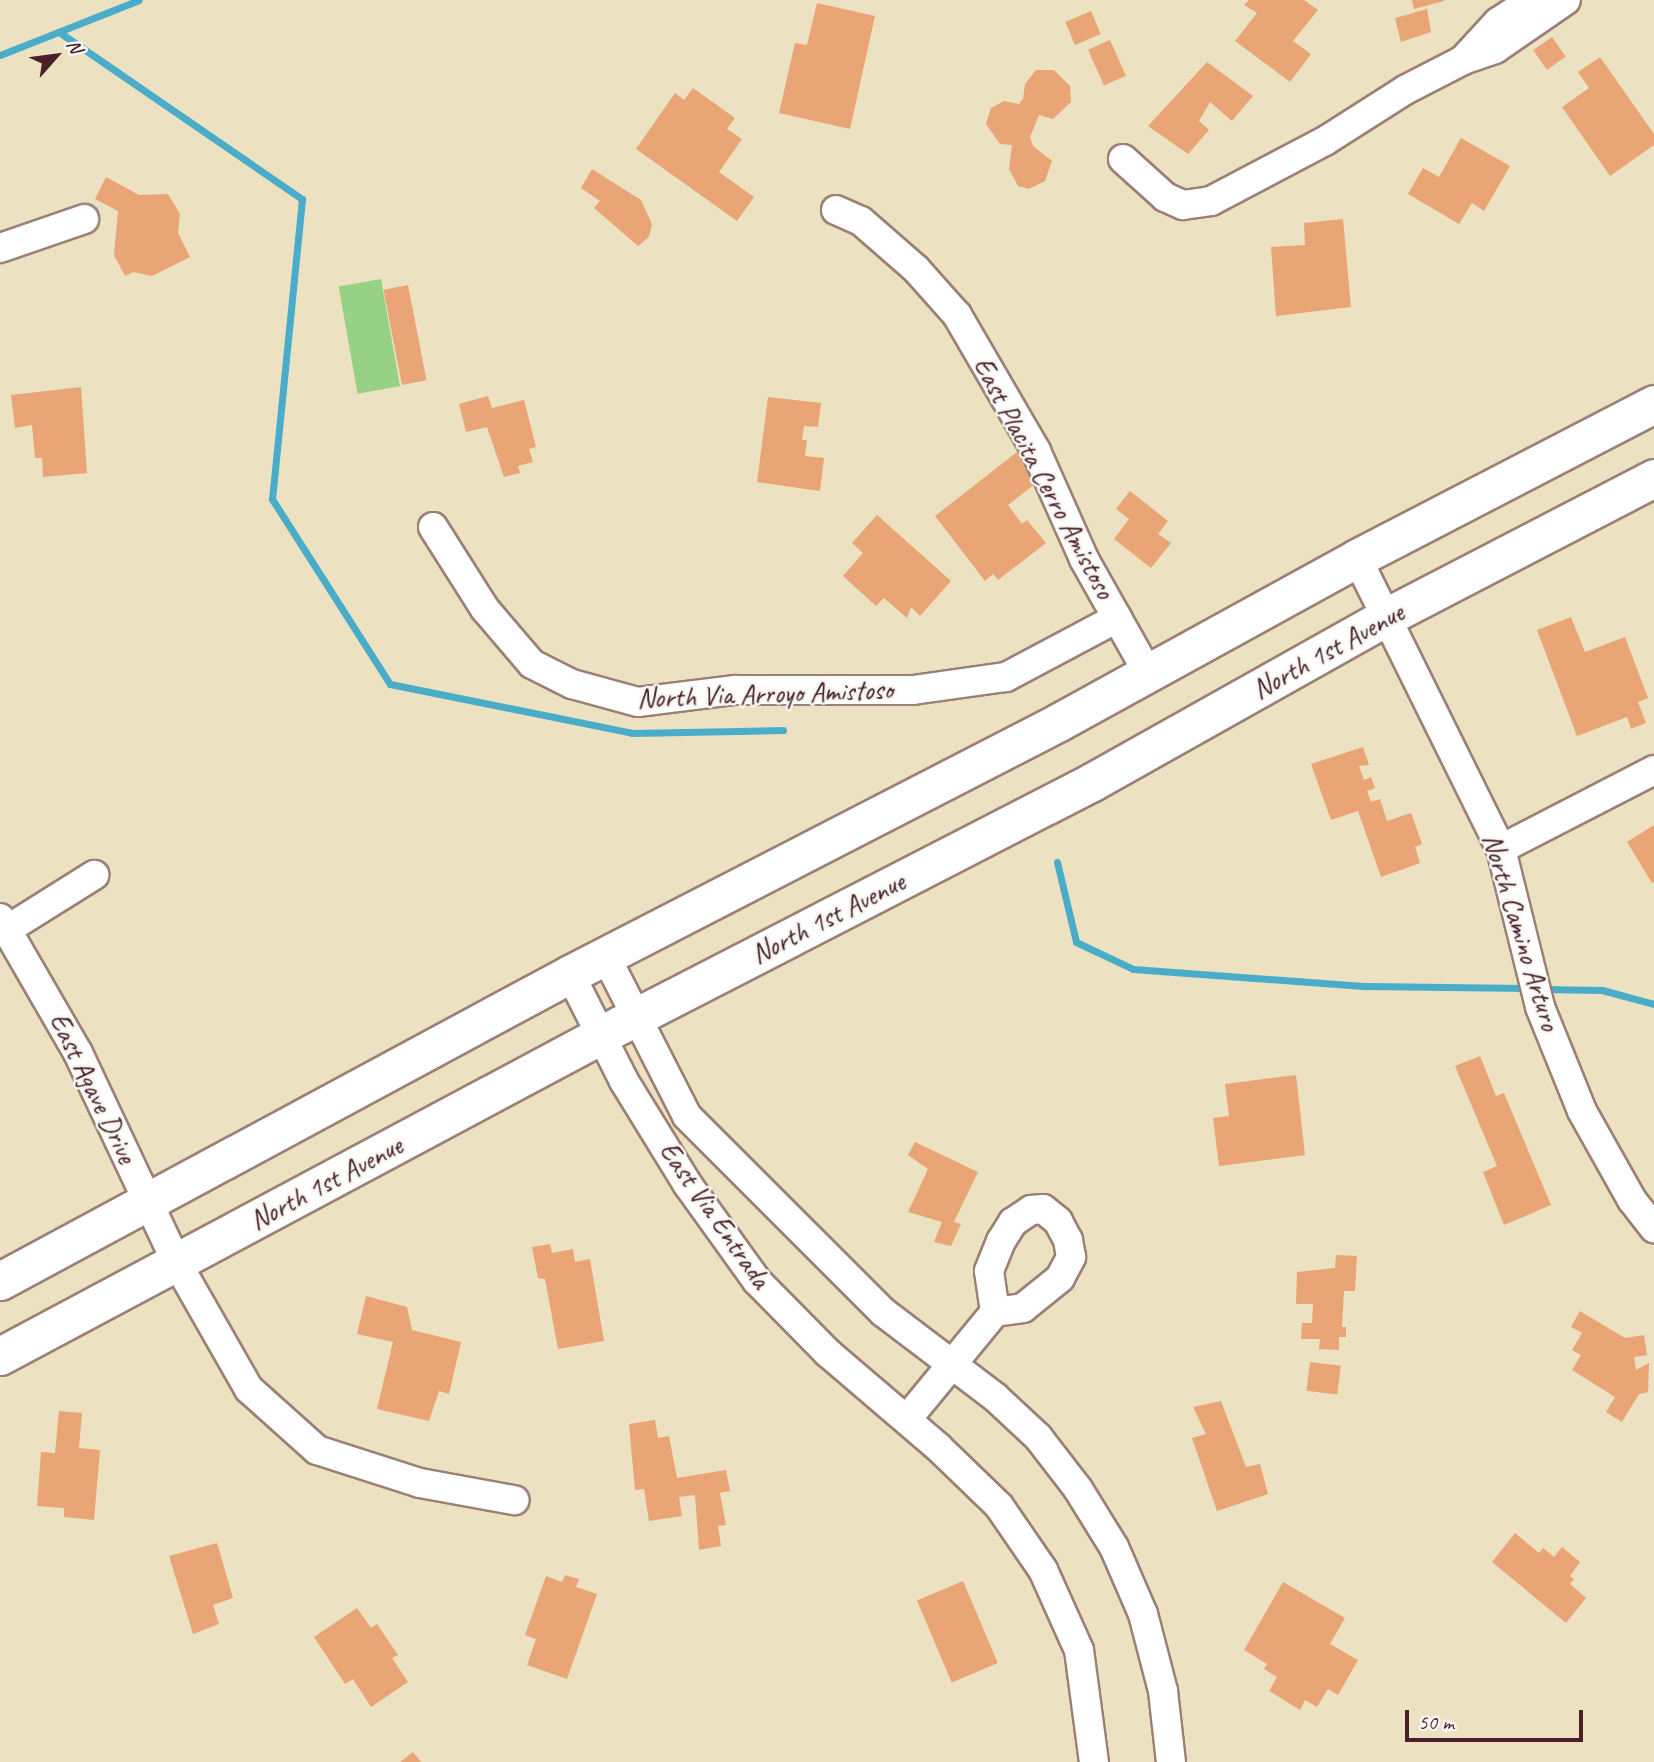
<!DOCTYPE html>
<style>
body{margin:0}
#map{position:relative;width:1654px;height:1762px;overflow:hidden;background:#ece1c0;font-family:Caveat,sans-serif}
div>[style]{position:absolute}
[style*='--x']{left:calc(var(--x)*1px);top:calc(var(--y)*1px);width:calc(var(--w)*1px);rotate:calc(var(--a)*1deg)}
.green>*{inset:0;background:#97d185;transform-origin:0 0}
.stream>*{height:7px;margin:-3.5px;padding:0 3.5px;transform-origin:3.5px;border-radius:3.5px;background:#49adc9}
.building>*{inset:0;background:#e9a576;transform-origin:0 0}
.roads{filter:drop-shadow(2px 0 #9b8076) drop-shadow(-2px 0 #9b8076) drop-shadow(0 2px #9b8076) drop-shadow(0 -2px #9b8076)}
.minor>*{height:28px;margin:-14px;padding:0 14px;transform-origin:14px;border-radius:14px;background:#fff}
.major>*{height:37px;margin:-18.5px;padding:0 18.5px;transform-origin:18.5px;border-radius:18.5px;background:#fff}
span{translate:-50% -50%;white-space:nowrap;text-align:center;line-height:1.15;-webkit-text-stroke:5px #f6f6f2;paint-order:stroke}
.street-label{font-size:28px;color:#4a1f2b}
.north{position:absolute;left:21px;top:21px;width:70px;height:70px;-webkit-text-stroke:5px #f6f6f2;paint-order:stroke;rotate:62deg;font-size:19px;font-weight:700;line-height:28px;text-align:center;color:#4a1f2b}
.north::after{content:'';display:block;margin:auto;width:24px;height:32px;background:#4a1f2b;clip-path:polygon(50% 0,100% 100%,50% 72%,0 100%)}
.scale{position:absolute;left:1405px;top:1710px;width:178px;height:32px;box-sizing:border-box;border:4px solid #4a1f2b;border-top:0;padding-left:9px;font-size:21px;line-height:24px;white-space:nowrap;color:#4a1f2b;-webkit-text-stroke:5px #f6f6f2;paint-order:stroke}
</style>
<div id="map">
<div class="green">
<i style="left:381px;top:279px;width:109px;height:43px;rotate:80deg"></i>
</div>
<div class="stream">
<i style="--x:59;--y:32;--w:295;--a:34.5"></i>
<i style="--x:302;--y:199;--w:301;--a:95.7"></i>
<i style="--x:272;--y:499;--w:219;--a:57.5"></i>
<i style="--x:390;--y:684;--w:247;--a:11.4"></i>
<i style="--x:632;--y:733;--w:151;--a:-1.1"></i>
<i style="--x:0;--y:55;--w:149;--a:-21.6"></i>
<i style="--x:1057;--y:862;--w:82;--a:76.6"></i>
<i style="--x:1076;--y:942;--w:63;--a:25.3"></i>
<i style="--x:1133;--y:969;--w:234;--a:4.2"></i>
<i style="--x:1366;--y:986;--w:163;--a:0.7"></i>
<i style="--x:1541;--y:989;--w:61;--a:0.9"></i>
<i style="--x:1602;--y:990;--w:54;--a:15.1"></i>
</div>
<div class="building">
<i style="clip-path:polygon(1249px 0,1304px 0,1318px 10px,1293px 41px,1311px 54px,1290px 82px,1235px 41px,1257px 13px,1244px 5px)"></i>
<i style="clip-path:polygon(1412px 0,1444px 0,1444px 1px,1414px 9px)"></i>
<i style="clip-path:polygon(817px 3px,875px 16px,850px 129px,779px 113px,795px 43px,807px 45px)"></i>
<i style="clip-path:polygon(1427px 9px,1431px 32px,1401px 42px,1395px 18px)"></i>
<i style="left:1091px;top:11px;width:25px;height:28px;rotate:67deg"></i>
<i style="left:1552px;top:37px;width:24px;height:23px;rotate:55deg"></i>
<i style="left:1110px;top:40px;width:39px;height:24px;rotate:66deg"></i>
<i style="clip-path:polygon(1600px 57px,1654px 134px,1654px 145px,1610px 176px,1562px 107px,1589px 88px,1578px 72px)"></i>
<i style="clip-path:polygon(1207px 62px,1253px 96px,1232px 121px,1210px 102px,1199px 121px,1209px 130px,1188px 154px,1148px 126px)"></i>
<i style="clip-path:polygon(1036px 70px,1054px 70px,1070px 86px,1071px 102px,1053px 119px,1039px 115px,1030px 137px,1033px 146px,1052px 161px,1045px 181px,1029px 189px,1018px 186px,1009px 169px,1012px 145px,1000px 144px,986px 124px,991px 108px,1004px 101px,1019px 104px,1023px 99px,1025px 84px)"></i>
<i style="clip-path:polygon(693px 88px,735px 118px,727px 129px,742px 139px,719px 172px,754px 197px,737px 221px,636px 149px,675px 93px,684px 100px)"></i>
<i style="clip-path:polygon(1461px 138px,1510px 166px,1484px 211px,1472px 203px,1459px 224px,1408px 194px,1423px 168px,1439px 177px)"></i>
<i style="clip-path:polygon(592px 169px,641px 200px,652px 224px,649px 237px,638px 246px,594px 208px,600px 201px,581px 188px)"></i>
<i style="clip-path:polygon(106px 177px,139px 195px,168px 194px,180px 214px,178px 233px,190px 257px,152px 276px,133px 272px,125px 276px,114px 255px,118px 211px,95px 199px)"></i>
<i style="clip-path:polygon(1343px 219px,1351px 307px,1276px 316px,1271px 247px,1305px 245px,1304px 223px)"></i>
<i style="left:408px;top:285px;width:97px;height:25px;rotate:79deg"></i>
<i style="clip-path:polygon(81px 387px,87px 473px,43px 477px,42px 458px,35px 458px,32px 425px,15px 428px,11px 395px)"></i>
<i style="clip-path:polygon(488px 396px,492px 408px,524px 400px,536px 447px,529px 449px,533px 462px,518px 466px,520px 473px,504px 477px,487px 427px,466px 432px,459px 404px)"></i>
<i style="clip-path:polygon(768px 397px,821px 403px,818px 427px,804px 426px,802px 440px,807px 440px,805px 456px,824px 458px,820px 491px,757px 482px)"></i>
<i style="clip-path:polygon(1022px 448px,1044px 477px,1008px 505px,1022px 524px,1027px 520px,1046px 543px,998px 580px,993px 574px,985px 581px,935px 516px)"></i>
<i style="clip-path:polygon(1130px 491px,1168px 521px,1158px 534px,1171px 543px,1151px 568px,1114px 539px,1129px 519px,1116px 509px)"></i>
<i style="clip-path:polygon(877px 515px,951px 581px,920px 616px,911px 607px,907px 618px,884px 598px,876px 606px,843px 576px,863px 553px,852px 543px)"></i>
<i style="clip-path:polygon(1571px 617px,1585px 652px,1625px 637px,1648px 698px,1638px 702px,1646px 723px,1631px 729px,1627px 717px,1577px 736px,1537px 630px)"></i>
<i style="clip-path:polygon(1363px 747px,1369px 765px,1359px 766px,1364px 780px,1371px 777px,1375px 788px,1367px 791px,1371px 802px,1380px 799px,1387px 821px,1411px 813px,1422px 844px,1415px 847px,1420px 863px,1381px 877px,1358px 811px,1331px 820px,1311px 764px)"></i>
<i style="clip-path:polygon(1654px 825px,1654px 882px,1652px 883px,1627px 842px)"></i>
<i style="clip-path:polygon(1480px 1056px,1496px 1096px,1504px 1093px,1551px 1205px,1504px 1225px,1483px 1172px,1497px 1166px,1455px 1066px)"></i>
<i style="clip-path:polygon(1296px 1075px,1305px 1155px,1219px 1166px,1213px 1118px,1229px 1116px,1225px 1084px)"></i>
<i style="clip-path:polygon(915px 1142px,978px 1172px,954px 1222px,961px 1224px,951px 1246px,934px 1242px,942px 1222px,908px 1212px,928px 1169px,908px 1155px)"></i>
<i style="clip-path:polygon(550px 1244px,552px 1253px,573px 1249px,575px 1262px,590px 1259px,604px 1341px,558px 1349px,545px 1279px,538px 1278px,532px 1247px)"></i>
<i style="clip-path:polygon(1336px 1255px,1357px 1256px,1355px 1291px,1344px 1291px,1342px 1327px,1346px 1327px,1346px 1337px,1339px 1337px,1339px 1350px,1319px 1349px,1320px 1339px,1301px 1339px,1302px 1323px,1312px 1323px,1313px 1304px,1296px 1304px,1297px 1272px,1335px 1268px)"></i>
<i style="clip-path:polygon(366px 1296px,407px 1307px,412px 1330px,461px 1342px,449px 1394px,439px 1391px,429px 1421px,377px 1409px,393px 1342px,357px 1334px)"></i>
<i style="clip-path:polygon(1580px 1311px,1625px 1338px,1644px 1335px,1647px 1355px,1634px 1357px,1636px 1370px,1649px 1363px,1648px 1392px,1639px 1394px,1622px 1422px,1606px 1412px,1615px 1397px,1572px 1370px,1581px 1355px,1572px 1350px,1582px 1333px,1571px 1327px)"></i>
<i style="left:1310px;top:1362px;width:31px;height:29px;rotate:7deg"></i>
<i style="clip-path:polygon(1221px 1401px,1246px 1467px,1260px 1464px,1268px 1494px,1217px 1511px,1192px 1438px,1206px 1434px,1193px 1407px)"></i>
<i style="clip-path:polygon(59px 1411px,82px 1413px,79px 1448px,100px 1450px,94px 1520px,64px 1517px,64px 1508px,37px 1506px,41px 1452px,55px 1453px)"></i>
<i style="clip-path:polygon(655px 1420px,658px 1438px,669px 1436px,677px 1478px,726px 1470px,730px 1491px,720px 1493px,726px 1525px,718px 1526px,721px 1546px,699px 1550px,695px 1495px,679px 1497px,682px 1516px,649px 1521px,644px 1489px,635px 1490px,629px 1424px)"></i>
<i style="clip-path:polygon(1515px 1533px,1539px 1553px,1543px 1548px,1554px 1557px,1562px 1547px,1580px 1562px,1570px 1576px,1574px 1579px,1570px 1584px,1586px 1598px,1566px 1623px,1492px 1562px)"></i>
<i style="clip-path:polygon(217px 1543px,233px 1598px,213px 1605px,219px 1624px,193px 1634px,169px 1556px)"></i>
<i style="clip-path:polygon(565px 1575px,579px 1579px,576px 1587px,597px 1594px,567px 1679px,527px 1665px,536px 1639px,525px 1635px,546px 1576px,562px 1582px)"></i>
<i style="left:963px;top:1581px;width:89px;height:50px;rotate:67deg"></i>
<i style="clip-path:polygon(1283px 1582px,1345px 1618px,1330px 1644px,1358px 1660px,1338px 1695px,1328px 1689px,1317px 1707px,1305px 1700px,1300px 1710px,1269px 1691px,1277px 1677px,1264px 1669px,1267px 1664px,1244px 1650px)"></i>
<i style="clip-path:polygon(357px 1608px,371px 1628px,377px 1624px,398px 1655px,392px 1658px,408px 1682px,371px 1707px,353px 1679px,345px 1684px,314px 1637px)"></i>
<i style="clip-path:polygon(413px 1752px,421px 1762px,400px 1762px)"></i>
</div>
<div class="roads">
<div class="minor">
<i style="--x:1532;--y:0;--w:40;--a:147.1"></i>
<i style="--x:1498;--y:22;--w:52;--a:132.6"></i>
<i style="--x:1463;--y:60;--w:34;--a:-19"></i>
<i style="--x:1495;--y:49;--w:86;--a:-34.6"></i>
<i style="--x:1123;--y:159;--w:57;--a:42.1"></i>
<i style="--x:1165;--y:197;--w:20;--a:24"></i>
<i style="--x:1183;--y:205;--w:28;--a:-8"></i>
<i style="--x:1211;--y:201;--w:129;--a:-27.8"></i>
<i style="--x:1325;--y:141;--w:95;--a:-32.5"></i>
<i style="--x:1405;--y:90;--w:65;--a:-27.3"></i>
<i style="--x:836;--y:210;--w:27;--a:24"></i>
<i style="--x:861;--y:221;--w:73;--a:41.1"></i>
<i style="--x:916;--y:269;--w:62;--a:48.3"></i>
<i style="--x:957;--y:315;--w:157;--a:59.8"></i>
<i style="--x:1036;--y:451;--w:118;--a:66"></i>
<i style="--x:1084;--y:559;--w:131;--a:60.7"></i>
<i style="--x:0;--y:248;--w:89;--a:-19"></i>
<i style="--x:433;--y:527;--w:97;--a:57.6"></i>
<i style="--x:485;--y:609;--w:72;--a:49.5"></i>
<i style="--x:532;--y:664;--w:45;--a:26.6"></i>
<i style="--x:572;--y:684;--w:68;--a:15.3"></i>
<i style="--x:638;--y:702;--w:98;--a:-7.1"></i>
<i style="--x:735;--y:690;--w:178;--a:0"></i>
<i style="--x:913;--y:690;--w:94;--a:-8"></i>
<i style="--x:1006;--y:677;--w:126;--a:-28"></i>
<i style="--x:1357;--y:558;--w:325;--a:63.7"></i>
<i style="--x:1501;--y:849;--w:163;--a:76.1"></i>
<i style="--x:1540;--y:1007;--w:112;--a:68"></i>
<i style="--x:1582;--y:1111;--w:102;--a:60.7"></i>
<i style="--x:1632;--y:1200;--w:36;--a:52"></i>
<i style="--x:1501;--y:849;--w:172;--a:-27.3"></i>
<i style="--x:0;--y:918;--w:156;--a:60"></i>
<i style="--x:78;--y:1053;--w:232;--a:64.8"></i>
<i style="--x:177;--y:1263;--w:145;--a:60.3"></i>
<i style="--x:249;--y:1389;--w:91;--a:41.9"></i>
<i style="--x:317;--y:1450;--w:108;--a:17.8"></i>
<i style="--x:420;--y:1483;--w:96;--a:10.3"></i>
<i style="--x:8;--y:929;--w:102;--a:-32.1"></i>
<i style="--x:606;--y:957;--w:178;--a:63"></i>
<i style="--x:687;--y:1116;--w:277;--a:45"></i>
<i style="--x:883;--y:1312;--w:141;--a:37.2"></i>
<i style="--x:995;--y:1397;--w:59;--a:42.9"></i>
<i style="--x:1038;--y:1437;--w:66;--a:52.4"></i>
<i style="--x:1078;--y:1489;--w:68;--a:58.2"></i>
<i style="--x:1114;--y:1547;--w:73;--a:66.6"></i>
<i style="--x:1143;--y:1614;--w:80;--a:75.4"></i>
<i style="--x:1163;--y:1691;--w:71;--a:83.6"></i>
<i style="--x:570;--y:974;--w:120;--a:63.2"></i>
<i style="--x:624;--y:1081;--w:122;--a:58.4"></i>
<i style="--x:688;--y:1185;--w:118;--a:54.3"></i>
<i style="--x:757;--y:1281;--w:101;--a:45.4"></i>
<i style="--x:828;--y:1353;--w:145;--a:40.5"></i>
<i style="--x:938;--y:1447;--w:85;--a:44"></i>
<i style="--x:999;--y:1506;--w:78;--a:55.5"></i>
<i style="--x:1043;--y:1570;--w:88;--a:65.8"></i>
<i style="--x:1079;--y:1650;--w:113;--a:82.4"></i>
<i style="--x:907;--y:1419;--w:139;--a:-50.6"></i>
<i style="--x:995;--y:1312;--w:28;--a:-8"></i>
<i style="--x:1023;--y:1308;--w:48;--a:-39"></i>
<i style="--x:1060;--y:1278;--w:24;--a:-62"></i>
<i style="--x:1071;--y:1257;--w:17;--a:-100"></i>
<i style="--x:1068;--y:1240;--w:21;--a:-118"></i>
<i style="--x:1058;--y:1221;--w:19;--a:-141"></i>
<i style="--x:1043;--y:1209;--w:12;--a:175"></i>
<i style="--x:1031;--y:1210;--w:22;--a:146"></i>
<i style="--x:1013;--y:1222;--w:22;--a:122"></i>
<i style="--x:1001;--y:1241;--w:32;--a:112"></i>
<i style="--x:989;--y:1271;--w:41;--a:81.7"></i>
</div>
<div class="major">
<i style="--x:0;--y:1281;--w:647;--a:-28.31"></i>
<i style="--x:570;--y:974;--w:550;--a:-27.26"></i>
<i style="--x:1059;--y:722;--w:340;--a:-28.8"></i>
<i style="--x:1357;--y:558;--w:335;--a:-27.4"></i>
<i style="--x:0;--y:1356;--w:703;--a:-28.1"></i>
<i style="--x:620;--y:1025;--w:531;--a:-27.24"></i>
<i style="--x:1092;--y:782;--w:339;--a:-29.3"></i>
<i style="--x:1388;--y:616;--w:300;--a:-27.4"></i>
</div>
</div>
<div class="street-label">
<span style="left:1044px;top:478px;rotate:62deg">East Placita Cerro Amistoso</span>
<span style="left:1328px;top:651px;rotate:-29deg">North 1st Avenue</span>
<span style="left:765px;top:694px;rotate:-2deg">North Via Arroyo Amistoso</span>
<span style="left:828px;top:918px;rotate:-27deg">North 1st Avenue</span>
<span style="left:1521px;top:932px;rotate:73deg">North Camino Arturo</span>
<span style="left:93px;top:1088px;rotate:64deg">East Agave Drive</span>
<span style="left:326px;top:1183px;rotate:-28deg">North 1st Avenue</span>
<span style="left:715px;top:1215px;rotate:55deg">East Via Entrada</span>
</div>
<div class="north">N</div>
<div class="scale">50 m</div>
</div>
